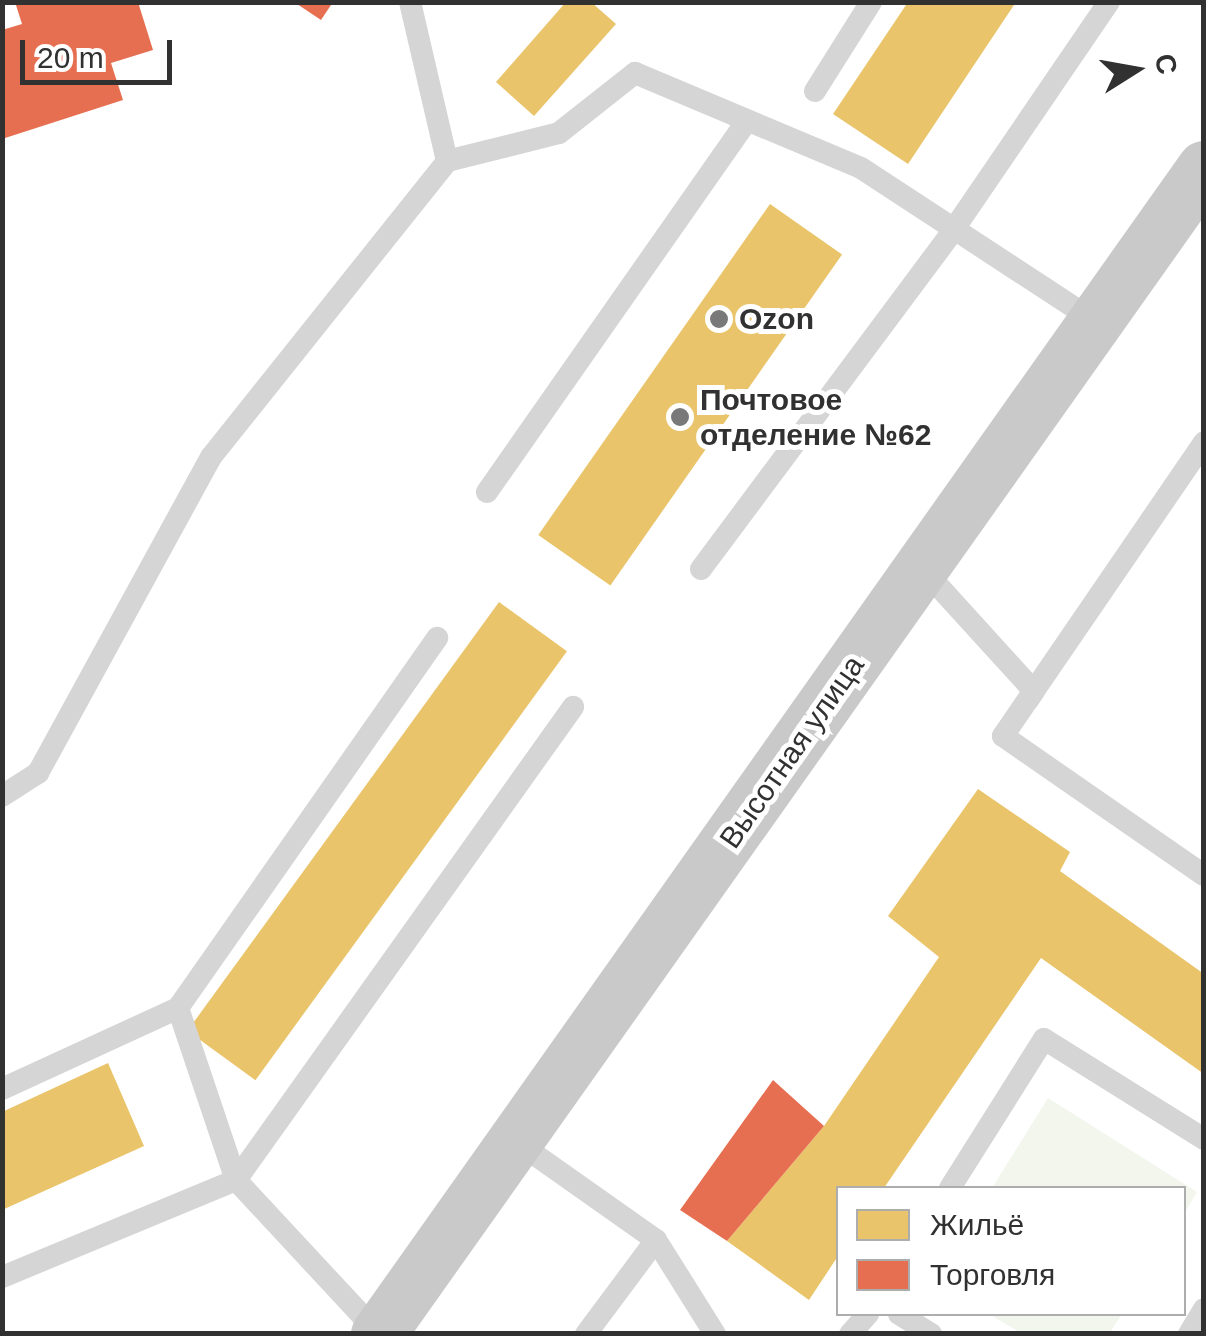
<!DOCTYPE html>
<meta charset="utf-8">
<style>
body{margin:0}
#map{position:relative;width:1206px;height:1336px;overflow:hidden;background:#fff;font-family:Helvetica,sans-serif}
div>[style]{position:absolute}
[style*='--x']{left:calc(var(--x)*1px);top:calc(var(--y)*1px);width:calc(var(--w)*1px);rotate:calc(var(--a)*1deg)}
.green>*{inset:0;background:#f2f6ed}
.homes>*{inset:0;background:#e9c46a;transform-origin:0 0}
.shops>*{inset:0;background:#e76f51}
.service>*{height:22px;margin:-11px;padding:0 11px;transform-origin:11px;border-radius:11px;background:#d5d5d5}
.primary>*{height:55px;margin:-27.5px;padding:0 27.5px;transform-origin:27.5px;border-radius:27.5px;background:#c9c9c9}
.dots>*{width:28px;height:28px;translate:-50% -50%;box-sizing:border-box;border:5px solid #fff;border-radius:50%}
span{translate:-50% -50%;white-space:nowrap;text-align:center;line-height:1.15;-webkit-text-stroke:10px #fff;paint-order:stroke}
.poi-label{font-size:30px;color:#313131;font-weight:700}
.left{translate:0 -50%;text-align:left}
.street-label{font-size:30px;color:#313131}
.frame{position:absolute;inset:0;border:5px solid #313131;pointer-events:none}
.legend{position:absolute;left:836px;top:1186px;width:350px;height:130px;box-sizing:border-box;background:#fff;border:2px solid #adadad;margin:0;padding:12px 18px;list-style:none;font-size:30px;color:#313131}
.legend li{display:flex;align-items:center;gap:20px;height:50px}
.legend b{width:50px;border:2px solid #adadad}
.north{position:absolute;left:1086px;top:20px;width:100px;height:100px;-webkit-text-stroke:8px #fff;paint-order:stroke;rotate:79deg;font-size:28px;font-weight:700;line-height:40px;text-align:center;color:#313131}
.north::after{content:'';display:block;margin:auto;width:35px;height:45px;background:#313131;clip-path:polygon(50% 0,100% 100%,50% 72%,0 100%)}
.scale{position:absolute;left:20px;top:40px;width:152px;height:45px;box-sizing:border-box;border:5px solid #313131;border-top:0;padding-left:12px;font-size:30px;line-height:35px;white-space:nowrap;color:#313131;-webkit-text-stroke:8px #fff;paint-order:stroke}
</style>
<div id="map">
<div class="green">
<i style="clip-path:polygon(1048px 1098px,1197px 1192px,1184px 1214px,1184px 1188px,992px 1188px)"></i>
<i style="clip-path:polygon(989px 1314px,1122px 1314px,1109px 1334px,1021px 1333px)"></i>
</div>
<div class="homes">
<i style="clip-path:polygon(566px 2px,591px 2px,616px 24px,534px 116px,496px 82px)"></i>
<i style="clip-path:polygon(908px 2px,1016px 2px,908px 164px,833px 114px)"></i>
<i style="left:770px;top:204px;width:88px;height:404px;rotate:35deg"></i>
<i style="left:499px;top:602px;width:84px;height:530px;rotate:36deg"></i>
<i style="clip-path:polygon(978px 789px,1070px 852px,1060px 871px,1204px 974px,1204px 1074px,1041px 958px,884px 1188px,838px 1188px,838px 1256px,809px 1300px,727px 1241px,824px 1126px,939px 957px,888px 916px)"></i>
<i style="clip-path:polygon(108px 1063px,144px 1146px,2px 1210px,2px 1112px)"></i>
</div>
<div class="shops">
<i style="clip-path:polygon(15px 2px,138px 2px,153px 50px,111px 63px,123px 100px,2px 139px,2px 30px,22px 24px)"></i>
<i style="clip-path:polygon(294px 2px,333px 2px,321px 20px)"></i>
<i style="clip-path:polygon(773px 1080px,824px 1126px,727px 1241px,680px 1210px)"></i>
</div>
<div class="service">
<i style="--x:410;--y:2;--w:163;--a:76.9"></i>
<i style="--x:815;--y:91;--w:105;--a:-57.8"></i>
<i style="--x:487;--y:492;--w:452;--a:-55"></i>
<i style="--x:922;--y:568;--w:166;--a:47.7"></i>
<i style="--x:1034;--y:691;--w:11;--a:124"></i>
<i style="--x:701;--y:569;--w:424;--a:-53.3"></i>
<i style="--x:954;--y:229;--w:275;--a:-55.7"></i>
<i style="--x:1003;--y:736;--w:356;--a:-55.6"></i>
<i style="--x:1003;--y:736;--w:244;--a:34.7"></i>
<i style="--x:2;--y:796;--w:43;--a:-32.6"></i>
<i style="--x:38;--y:773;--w:360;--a:-61.3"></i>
<i style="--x:211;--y:457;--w:379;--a:-51.4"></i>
<i style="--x:447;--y:161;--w:115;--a:-14"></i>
<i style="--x:559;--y:133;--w:97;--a:-38.3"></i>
<i style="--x:635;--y:73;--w:245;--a:22.8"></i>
<i style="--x:861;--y:168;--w:281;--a:33.2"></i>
<i style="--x:178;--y:1008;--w:452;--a:-55"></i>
<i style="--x:2;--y:1089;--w:194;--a:-24.7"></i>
<i style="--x:178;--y:1008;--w:182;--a:71.4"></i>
<i style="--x:236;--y:1180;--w:209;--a:47.1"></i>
<i style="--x:517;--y:1142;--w:170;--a:35.2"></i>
<i style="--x:656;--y:1240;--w:111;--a:57.9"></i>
<i style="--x:950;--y:1188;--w:176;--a:-57.8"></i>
<i style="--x:1044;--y:1039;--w:189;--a:32"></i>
<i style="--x:2;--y:1277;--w:253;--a:-22.5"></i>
<i style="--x:236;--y:1180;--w:581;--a:-54.53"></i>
<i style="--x:899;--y:1314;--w:38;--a:32"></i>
<i style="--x:586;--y:1334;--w:117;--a:-53.3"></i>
<i style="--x:850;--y:1334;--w:27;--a:-48"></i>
<i style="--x:1189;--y:1334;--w:29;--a:-59"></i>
</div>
<div class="primary">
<i style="--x:378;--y:1334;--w:1429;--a:-54.69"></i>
</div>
<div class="dots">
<i style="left:719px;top:319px;background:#797979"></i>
<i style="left:680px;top:417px;background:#797979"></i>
</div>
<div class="poi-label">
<span class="left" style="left:739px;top:319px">Ozon</span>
<span class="left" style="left:700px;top:417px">Почтовое<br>отделение №62</span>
</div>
<div class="street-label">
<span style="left:792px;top:752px;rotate:-55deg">Высотная улица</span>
</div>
<div class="frame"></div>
<ul class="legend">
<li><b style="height:28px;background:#e9c46a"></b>Жильё</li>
<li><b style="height:28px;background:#e76f51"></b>Торговля</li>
</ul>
<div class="north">С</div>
<div class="scale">20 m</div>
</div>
